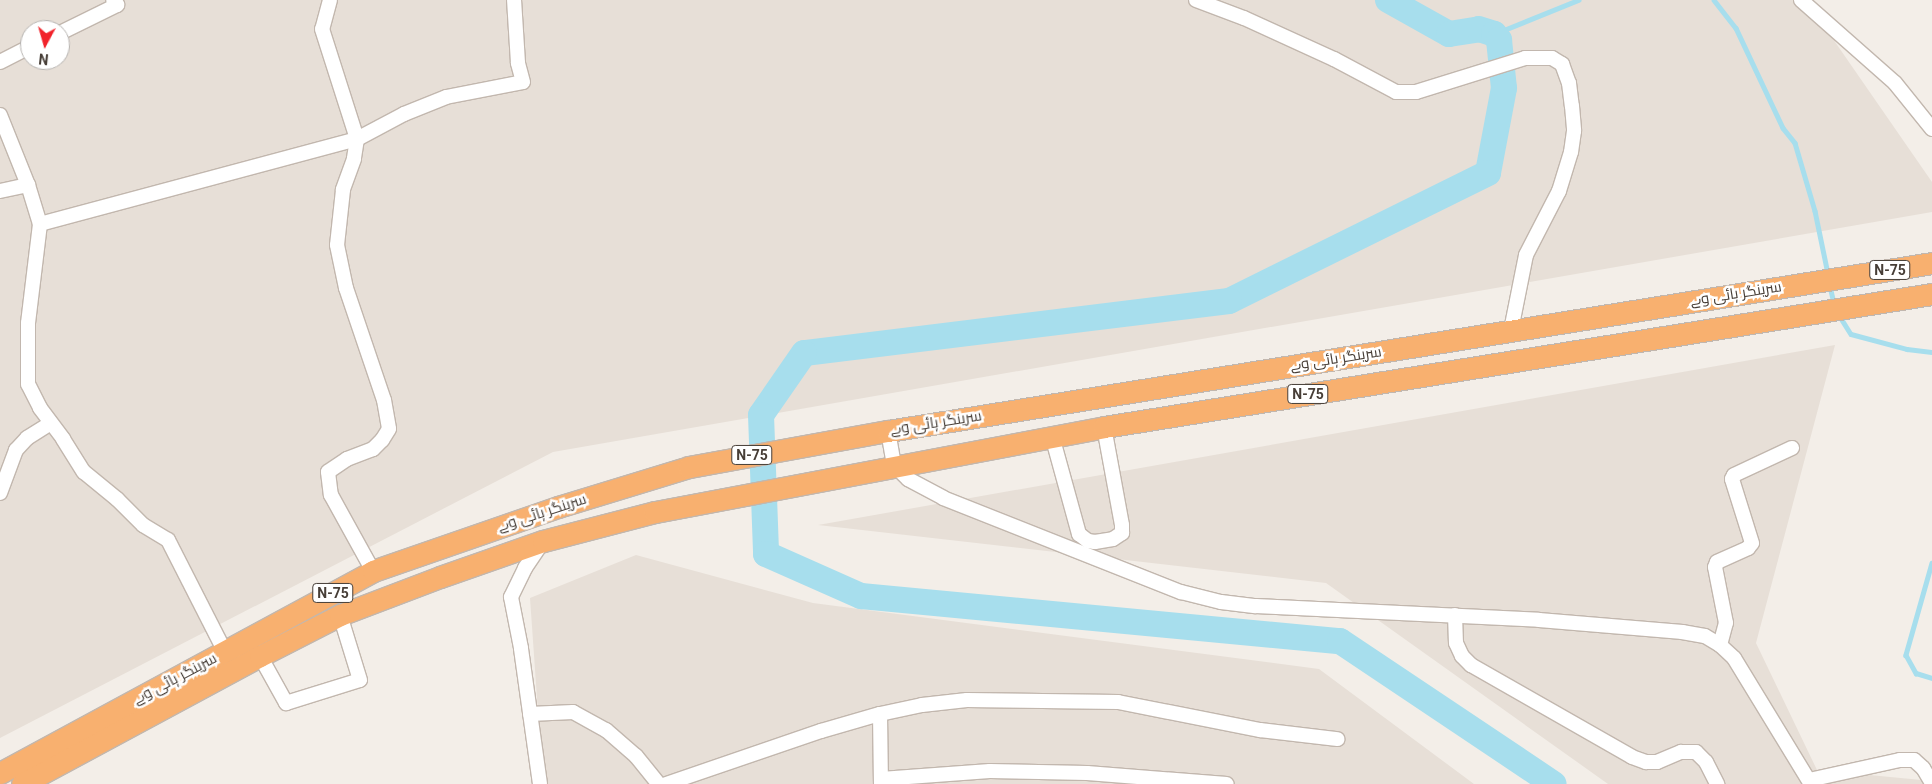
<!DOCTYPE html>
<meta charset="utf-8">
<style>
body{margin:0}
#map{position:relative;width:1932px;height:784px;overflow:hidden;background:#f3eee8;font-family:Roboto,Cairo,sans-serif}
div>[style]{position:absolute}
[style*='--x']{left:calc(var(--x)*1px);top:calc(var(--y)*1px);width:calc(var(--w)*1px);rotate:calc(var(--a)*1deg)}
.residential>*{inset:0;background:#e7dfd7}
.stream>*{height:4.5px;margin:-2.25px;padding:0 2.25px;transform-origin:2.25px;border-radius:2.25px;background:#a7deed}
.river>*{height:26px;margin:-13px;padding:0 13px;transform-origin:13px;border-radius:13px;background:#a7deed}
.roads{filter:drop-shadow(1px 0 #c2b7ae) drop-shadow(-1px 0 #c2b7ae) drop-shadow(0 1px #c2b7ae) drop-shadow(0 -1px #c2b7ae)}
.minor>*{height:14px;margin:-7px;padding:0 7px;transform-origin:7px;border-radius:7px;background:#fff}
.highway>*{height:21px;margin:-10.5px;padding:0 10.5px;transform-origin:10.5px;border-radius:10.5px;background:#f8b06f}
span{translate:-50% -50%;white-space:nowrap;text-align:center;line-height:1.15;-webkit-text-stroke:5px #fff;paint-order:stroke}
.shield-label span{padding:1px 4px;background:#fff;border:1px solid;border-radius:4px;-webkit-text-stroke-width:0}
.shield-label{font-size:14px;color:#473e37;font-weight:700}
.street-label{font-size:15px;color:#473e37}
.north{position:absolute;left:20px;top:20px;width:50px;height:50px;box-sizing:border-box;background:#fff;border:1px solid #b5b2af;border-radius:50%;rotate:186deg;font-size:14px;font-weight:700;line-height:20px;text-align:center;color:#473e37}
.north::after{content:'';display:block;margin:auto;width:18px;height:22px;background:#f1222a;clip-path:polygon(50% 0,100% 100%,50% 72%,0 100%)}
</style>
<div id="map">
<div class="residential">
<i style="clip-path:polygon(evenodd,0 0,1806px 0,1932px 182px,1932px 212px,553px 452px,0 738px,0 0,30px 30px,60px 30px,60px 60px,30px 60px,30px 30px)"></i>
<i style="clip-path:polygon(1835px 345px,1756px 643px,1817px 770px,1932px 781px,1932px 784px,1608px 784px,1326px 583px,818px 525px)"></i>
<i style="clip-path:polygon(636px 555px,813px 603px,1319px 669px,1474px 784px,543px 784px,530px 598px)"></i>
</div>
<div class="stream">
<i style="--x:1714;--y:0;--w:36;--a:52"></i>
<i style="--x:1736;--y:28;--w:110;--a:64.8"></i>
<i style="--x:1783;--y:128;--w:19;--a:51"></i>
<i style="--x:1795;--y:143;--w:71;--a:73.6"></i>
<i style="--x:1815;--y:211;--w:64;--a:78.3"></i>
<i style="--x:1494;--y:34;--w:91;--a:-22"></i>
<i style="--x:1830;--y:286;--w:17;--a:77"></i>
<i style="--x:1839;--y:315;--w:22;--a:58"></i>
<i style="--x:1851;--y:334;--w:58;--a:15"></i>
<i style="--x:1907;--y:349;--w:25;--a:7"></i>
<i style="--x:1932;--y:563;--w:96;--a:105.8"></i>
<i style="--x:1906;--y:655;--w:21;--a:61"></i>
<i style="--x:1916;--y:673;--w:17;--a:17"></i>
</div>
<div class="river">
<i style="--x:1388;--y:0;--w:70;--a:29.1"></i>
<i style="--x:1449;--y:34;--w:30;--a:-9"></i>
<i style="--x:1479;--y:29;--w:16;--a:18"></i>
<i style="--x:1494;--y:34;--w:8;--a:50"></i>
<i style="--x:1499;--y:40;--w:48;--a:84.1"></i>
<i style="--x:1504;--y:88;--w:86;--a:100.7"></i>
<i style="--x:1488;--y:173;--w:289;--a:153.7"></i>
<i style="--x:1229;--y:301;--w:428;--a:173"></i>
<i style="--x:804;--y:353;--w:75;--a:124.7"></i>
<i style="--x:761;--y:415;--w:139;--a:87.9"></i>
<i style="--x:766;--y:554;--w:104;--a:23.9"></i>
<i style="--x:861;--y:596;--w:481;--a:5.4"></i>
<i style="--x:1340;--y:641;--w:257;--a:33.8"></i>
</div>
<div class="roads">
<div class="minor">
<i style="--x:330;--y:0;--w:30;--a:105"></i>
<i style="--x:322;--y:29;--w:115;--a:72.3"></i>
<i style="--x:357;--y:139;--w:20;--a:99"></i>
<i style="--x:354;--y:159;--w:33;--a:110"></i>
<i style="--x:343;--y:190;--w:55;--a:96.2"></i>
<i style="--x:337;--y:245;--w:44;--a:78.2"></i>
<i style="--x:346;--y:288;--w:118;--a:71.3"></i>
<i style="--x:384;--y:400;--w:29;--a:80"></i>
<i style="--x:389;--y:429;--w:13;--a:122"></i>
<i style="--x:382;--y:440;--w:13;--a:135"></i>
<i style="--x:373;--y:449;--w:28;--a:159"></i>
<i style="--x:347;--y:459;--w:23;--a:146"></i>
<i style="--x:328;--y:472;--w:23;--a:83"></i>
<i style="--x:331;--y:495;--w:87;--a:61.1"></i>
<i style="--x:1196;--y:0;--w:51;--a:20.6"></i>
<i style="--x:1244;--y:18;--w:99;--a:24.5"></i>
<i style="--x:1334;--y:59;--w:70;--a:28"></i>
<i style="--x:1396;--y:92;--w:20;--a:0"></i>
<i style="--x:1416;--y:92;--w:114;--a:-17.3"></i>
<i style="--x:1525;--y:58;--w:27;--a:0"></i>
<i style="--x:1552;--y:58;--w:12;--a:31"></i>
<i style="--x:1562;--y:64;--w:20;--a:70"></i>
<i style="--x:1569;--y:83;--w:23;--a:83"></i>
<i style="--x:1572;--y:106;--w:25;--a:85"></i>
<i style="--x:1574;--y:131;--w:21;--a:98"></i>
<i style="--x:1571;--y:152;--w:41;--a:107.1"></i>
<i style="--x:1559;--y:191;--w:72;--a:117.3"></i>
<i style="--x:1526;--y:255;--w:76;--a:101.3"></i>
<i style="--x:1801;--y:0;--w:125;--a:41.4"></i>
<i style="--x:1895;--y:83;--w:59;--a:51.2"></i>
<i style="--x:60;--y:33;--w:64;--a:-26.2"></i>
<i style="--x:117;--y:5;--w:6;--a:-129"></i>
<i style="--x:0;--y:62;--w:34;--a:-27"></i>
<i style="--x:0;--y:115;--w:75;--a:68.2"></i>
<i style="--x:28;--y:185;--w:41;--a:72.9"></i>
<i style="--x:40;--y:224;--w:100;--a:96.9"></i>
<i style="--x:28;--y:323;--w:61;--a:90"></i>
<i style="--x:28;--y:384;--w:27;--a:63"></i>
<i style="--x:40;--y:408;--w:39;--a:53"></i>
<i style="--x:63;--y:439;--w:39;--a:58"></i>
<i style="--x:84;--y:472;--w:43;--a:39.3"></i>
<i style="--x:117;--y:499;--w:37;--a:45"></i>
<i style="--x:143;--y:525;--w:29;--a:31"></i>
<i style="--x:168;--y:540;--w:126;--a:63"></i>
<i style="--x:0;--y:191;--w:29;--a:-12"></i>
<i style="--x:40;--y:224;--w:328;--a:-15"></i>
<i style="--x:357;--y:139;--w:53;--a:-28"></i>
<i style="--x:404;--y:114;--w:45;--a:-22"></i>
<i style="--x:446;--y:97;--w:78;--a:-11"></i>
<i style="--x:523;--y:82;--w:20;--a:-105"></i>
<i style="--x:518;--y:63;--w:63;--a:-93.6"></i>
<i style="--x:888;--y:431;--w:35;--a:80"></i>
<i style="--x:894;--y:465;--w:20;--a:45"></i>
<i style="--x:908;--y:479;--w:40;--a:28"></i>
<i style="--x:943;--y:498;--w:256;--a:21.6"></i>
<i style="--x:1181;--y:592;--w:41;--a:14"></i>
<i style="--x:1221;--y:602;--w:35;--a:7"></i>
<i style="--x:1256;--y:606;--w:283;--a:2.8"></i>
<i style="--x:1539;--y:620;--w:144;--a:4.8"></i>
<i style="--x:1682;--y:632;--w:23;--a:10"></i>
<i style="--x:1705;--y:636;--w:17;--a:31"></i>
<i style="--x:1720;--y:645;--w:19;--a:43"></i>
<i style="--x:1734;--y:658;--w:148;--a:58.6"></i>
<i style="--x:1052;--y:436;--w:102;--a:74.6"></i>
<i style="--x:1079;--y:534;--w:11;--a:38"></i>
<i style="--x:1088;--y:541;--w:7;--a:8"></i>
<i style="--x:1095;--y:542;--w:18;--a:-9"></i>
<i style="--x:1113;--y:539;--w:11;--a:-34"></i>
<i style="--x:1122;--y:533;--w:8;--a:-90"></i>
<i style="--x:1122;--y:525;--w:100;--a:-100.4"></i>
<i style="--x:0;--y:493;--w:46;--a:-69.6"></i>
<i style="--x:16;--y:450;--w:16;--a:-47"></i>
<i style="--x:27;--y:438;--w:28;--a:-32"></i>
<i style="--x:1455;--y:615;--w:28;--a:88"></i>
<i style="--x:1456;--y:643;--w:14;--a:65"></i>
<i style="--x:1462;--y:656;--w:13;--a:45"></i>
<i style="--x:1471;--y:665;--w:185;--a:29.7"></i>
<i style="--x:1632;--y:757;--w:15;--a:20"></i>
<i style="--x:1646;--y:762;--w:11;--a:0"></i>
<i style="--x:1657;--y:762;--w:26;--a:-23"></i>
<i style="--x:1681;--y:752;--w:15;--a:0"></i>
<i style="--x:1696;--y:752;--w:14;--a:45"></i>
<i style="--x:1706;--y:762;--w:25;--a:63"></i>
<i style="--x:1720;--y:645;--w:23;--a:-75"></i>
<i style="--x:1726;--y:623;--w:57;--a:-101.1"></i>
<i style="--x:1715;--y:567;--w:5;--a:-68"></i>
<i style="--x:1717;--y:562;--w:34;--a:-24"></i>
<i style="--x:1748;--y:548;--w:6;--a:-51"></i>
<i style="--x:1752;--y:543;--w:67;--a:-107.4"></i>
<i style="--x:1732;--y:479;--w:4;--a:-63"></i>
<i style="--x:1734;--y:475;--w:64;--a:-25"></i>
<i style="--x:260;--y:656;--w:54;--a:61"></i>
<i style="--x:286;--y:703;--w:77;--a:-17.3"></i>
<i style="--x:360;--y:680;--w:68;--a:-107.1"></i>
<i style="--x:530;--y:714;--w:43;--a:-2.7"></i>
<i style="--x:573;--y:712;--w:38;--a:29"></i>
<i style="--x:606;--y:730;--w:40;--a:41"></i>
<i style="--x:636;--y:756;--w:36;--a:51"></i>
<i style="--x:880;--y:714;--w:70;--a:89.2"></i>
<i style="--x:881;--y:779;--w:109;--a:-4.2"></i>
<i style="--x:990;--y:771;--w:97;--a:1.2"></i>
<i style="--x:1087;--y:773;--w:140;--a:4.5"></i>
<i style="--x:1809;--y:780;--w:93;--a:-12.4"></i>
<i style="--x:1900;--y:760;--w:14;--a:0"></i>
<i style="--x:1914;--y:760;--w:12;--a:42"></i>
<i style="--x:1923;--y:768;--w:17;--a:59"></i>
<i style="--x:540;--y:784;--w:137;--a:-98"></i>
<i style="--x:521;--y:648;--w:52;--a:-101.1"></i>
<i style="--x:511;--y:597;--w:32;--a:-64"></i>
<i style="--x:525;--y:568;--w:32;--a:-56"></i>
<i style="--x:666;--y:784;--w:164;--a:-18.9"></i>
<i style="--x:821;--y:731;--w:61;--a:-16.1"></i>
<i style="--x:880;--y:714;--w:43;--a:-12.1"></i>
<i style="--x:922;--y:705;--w:45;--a:-6.3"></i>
<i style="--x:967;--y:700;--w:151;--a:0.8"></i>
<i style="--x:1118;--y:702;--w:145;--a:11.2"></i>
<i style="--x:1260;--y:730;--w:78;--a:6.7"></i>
</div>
<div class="highway">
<i style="--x:0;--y:773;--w:424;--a:-28.4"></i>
<i style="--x:373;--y:571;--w:196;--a:-19.1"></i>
<i style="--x:558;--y:507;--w:137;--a:-17"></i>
<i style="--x:689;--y:467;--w:202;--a:-10.3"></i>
<i style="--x:888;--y:431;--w:1057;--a:-9.14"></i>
<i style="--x:22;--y:784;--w:270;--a:-28.3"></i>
<i style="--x:260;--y:656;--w:90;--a:-27.1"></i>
<i style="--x:340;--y:615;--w:107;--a:-20.8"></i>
<i style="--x:440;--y:577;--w:109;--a:-19.3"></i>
<i style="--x:543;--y:541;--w:116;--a:-14.5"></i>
<i style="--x:655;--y:512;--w:457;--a:-10.7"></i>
<i style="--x:1104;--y:427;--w:839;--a:-9.13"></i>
</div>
</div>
<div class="shield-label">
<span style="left:1890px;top:270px">N-75</span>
<span style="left:1308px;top:394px">N-75</span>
<span style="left:752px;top:455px">N-75</span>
<span style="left:333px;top:593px">N-75</span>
</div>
<div class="street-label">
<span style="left:1736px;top:294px;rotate:-9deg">سرینگر ہائی وے</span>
<span style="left:1336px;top:359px;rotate:-9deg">سرینگر ہائی وے</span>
<span style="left:936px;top:423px;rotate:-9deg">سرینگر ہائی وے</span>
<span style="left:542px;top:513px;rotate:-18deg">سرینگر ہائی وے</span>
<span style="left:175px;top:679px;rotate:-28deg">سرینگر ہائی وے</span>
</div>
<div class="north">N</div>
</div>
